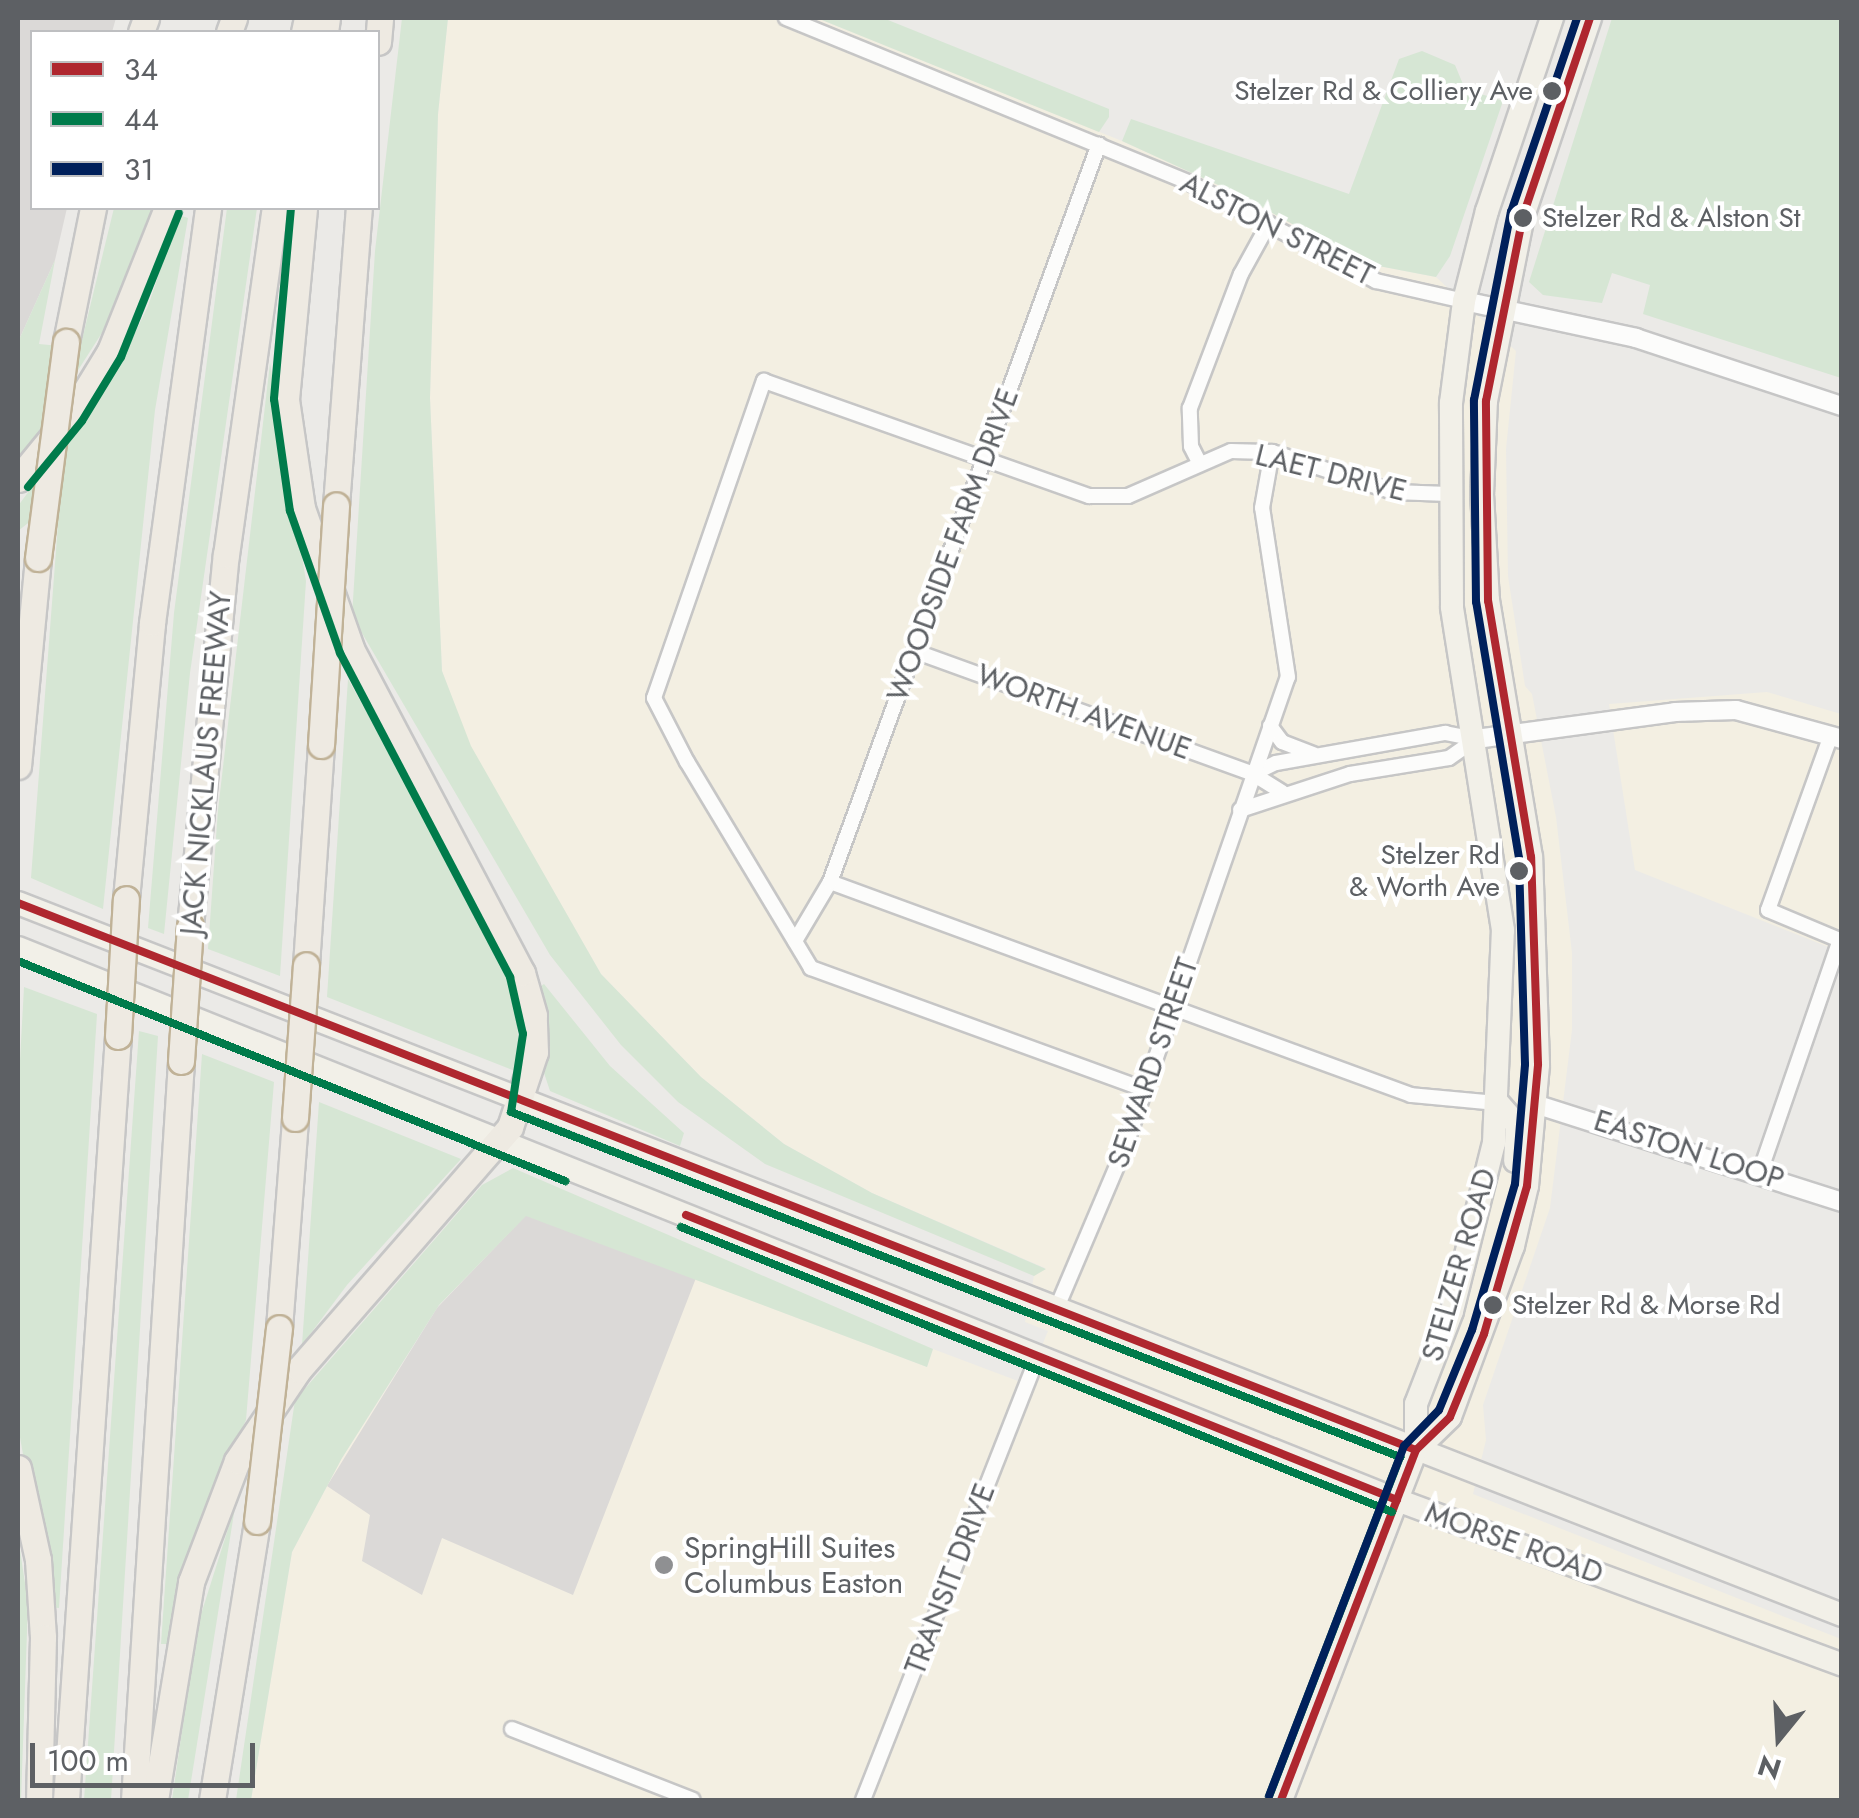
<!DOCTYPE html>
<style>
body{margin:0}
#map{position:relative;width:1859px;height:1818px;overflow:hidden;background:#ebeae7;font-family:Jost,sans-serif}
div>[style]{position:absolute}
[style*='--x']{left:calc(var(--x)*1px);top:calc(var(--y)*1px);width:calc(var(--w)*1px);rotate:calc(var(--a)*1deg)}
.commercial>*{inset:0;background:#f3efe2}
.industrial>*{inset:0;background:#dbd9d7}
.green>*{inset:0;background:#d6e6d4}
.roads{filter:drop-shadow(2px 0 #c6c6c6) drop-shadow(-2px 0 #c6c6c6) drop-shadow(0 2px #c6c6c6) drop-shadow(0 -2px #c6c6c6)}
.minor>*{height:14px;margin:-7px;padding:0 7px;transform-origin:7px;border-radius:7px;background:#fcfcfb}
.tertiary>*{height:18px;margin:-9px;padding:0 9px;transform-origin:9px;border-radius:9px;background:#fcfcfb}
.primary>*{height:22px;margin:-11px;padding:0 11px;transform-origin:11px;border-radius:11px;background:#f2f0e8}
.motorway>*{height:25px;margin:-12.5px;padding:0 12.5px;transform-origin:12.5px;border-radius:12.5px;background:#eeeae2}
.bridges{filter:drop-shadow(2px 0 #c0b297) drop-shadow(-2px 0 #c0b297) drop-shadow(0 2px #c0b297) drop-shadow(0 -2px #c0b297)}
.motorway-bridge>*{height:25px;margin:-12.5px;padding:0 12.5px;transform-origin:12.5px;border-radius:12.5px;background:#eeeae2}
.bus-1>*{height:8px;margin:-4px;padding:0 4px;transform-origin:4px;border-radius:4px;background:#af272f}
.bus-2>*{height:8px;margin:-4px;padding:0 4px;transform-origin:4px;border-radius:4px;background:#007b4b}
.bus-3>*{height:8px;margin:-4px;padding:0 4px;transform-origin:4px;border-radius:4px;background:#00205b}
.dots>*{width:28px;height:28px;translate:-50% -50%;box-sizing:border-box;border:5px solid #fff;border-radius:50%}
span{translate:-50% -50%;white-space:nowrap;text-align:center;line-height:1.15;-webkit-text-stroke:8px #fff;paint-order:stroke}
.bus-label{font-size:28px;color:#5d6064}
.right{translate:-100% -50%;text-align:right}
.left{translate:0 -50%;text-align:left}
.street-label{font-size:30px;color:#5d6064}
.poi-label{font-size:30px;color:#5d6064}
.frame{position:absolute;inset:0;border:20px solid #5d6064;pointer-events:none}
.legend{position:absolute;left:30px;top:30px;width:350px;height:180px;box-sizing:border-box;background:#fff;border:2px solid #bebfc1;margin:0;padding:12px 18px;list-style:none;font-size:30px;color:#5d6064}
.legend li{display:flex;align-items:center;gap:20px;height:50px}
.legend b{width:50px;border:2px solid #bebfc1}
.north{position:absolute;left:1729px;top:1688px;width:100px;height:100px;-webkit-text-stroke:8px #fff;paint-order:stroke;rotate:198deg;font-size:28px;font-weight:700;line-height:40px;text-align:center;color:#5d6064}
.north::after{content:'';display:block;margin:auto;width:35px;height:45px;background:#5d6064;clip-path:polygon(50% 0,100% 100%,50% 72%,0 100%)}
.scale{position:absolute;left:30px;top:1743px;width:225px;height:45px;box-sizing:border-box;border:5px solid #5d6064;border-top:0;padding-left:12px;font-size:30px;line-height:35px;white-space:nowrap;color:#5d6064;-webkit-text-stroke:8px #fff;paint-order:stroke}
</style>
<div id="map">
<div class="commercial">
<i style="clip-path:polygon(448px 18px,817px 18px,1122px 141px,1238px 194px,1363px 263px,1436px 277px,1516px 351px,1506px 449px,1508px 576px,1525px 686px,1532px 694px,1556px 817px,1572px 953px,1572px 1030px,1550px 1208px,1483px 1405px,1486px 1440px,1473px 1494px,1841px 1639px,1841px 1800px,251px 1800px,292px 1552px,342px 1458px,440px 1305px,526px 1215px,927px 1367px,933px 1349px,1026px 1384px,1048px 1331px,1025px 1322px,1034px 1276px,1045px 1268px,872px 1193px,784px 1144px,701px 1077px,601px 974px,470px 746px,442px 671px,430px 398px,438px 114px)"></i>
<i style="clip-path:polygon(1767px 692px,1841px 714px,1841px 952px,1635px 870px,1609px 704px)"></i>
</div>
<div class="industrial">
<i style="clip-path:polygon(18px 18px,116px 18px,112px 32px,32px 32px,32px 208px,67px 208px,55px 260px,18px 342px)"></i>
<i style="clip-path:polygon(526px 1215px,696px 1278px,573px 1595px,442px 1538px,422px 1595px,362px 1561px,370px 1515px,327px 1486px,437px 1308px)"></i>
</div>
<div class="green">
<i style="clip-path:polygon(402px 18px,448px 18px,438px 114px,430px 398px,442px 671px,471px 746px,601px 974px,701px 1077px,784px 1144px,872px 1193px,1046px 1269px,1034px 1276px,765px 1164px,678px 1102px,621px 1045px,550px 955px,352px 616px,375px 251px)"></i>
<i style="clip-path:polygon(817px 18px,883px 18px,1109px 109px,1109px 117px,1099px 132px)"></i>
<i style="clip-path:polygon(1612px 18px,1841px 18px,1841px 378px,1643px 314px,1650px 285px,1612px 273px,1602px 303px,1543px 295px,1529px 282px)"></i>
<i style="clip-path:polygon(1422px 51px,1455px 65px,1465px 89px,1503px 101px,1450px 256px,1436px 277px,1363px 263px,1238px 194px,1122px 141px,1131px 119px,1349px 194px,1399px 59px)"></i>
<i style="clip-path:polygon(114px 208px,153px 208px,114px 314px,18px 464px,18px 342px,55px 260px,39px 344px,80px 348px)"></i>
<i style="clip-path:polygon(227px 208px,257px 208px,190px 673px,164px 934px,148px 928px,174px 613px)"></i>
<i style="clip-path:polygon(179px 215px,188px 218px,155px 410px,103px 909px,31px 878px,60px 498px,18px 531px,18px 506px,116px 372px,148px 306px)"></i>
<i style="clip-path:polygon(270px 363px,306px 581px,280px 976px,208px 949px,218px 810px)"></i>
<i style="clip-path:polygon(348px 679px,503px 956px,516px 1003px,520px 1073px,327px 997px)"></i>
<i style="clip-path:polygon(544px 984px,610px 1066px,684px 1133px,680px 1146px,550px 1091px,541px 1064px,538px 988px)"></i>
<i style="clip-path:polygon(24px 987px,97px 1014px,59px 1608px,50px 1607px,18px 1426px,18px 1097px)"></i>
<i style="clip-path:polygon(139px 1031px,158px 1036px,111px 1800px,84px 1800px)"></i>
<i style="clip-path:polygon(202px 1054px,274px 1082px,246px 1420px,197px 1529px,167px 1644px,161px 1644px)"></i>
<i style="clip-path:polygon(319px 1102px,461px 1159px,347px 1285px,302px 1345px)"></i>
<i style="clip-path:polygon(513px 1168px,933px 1349px,927px 1367px,526px 1216px,439px 1305px,342px 1458px,292px 1552px,251px 1800px,236px 1800px,295px 1400px,482px 1185px)"></i>
<i style="clip-path:polygon(235px 1507px,188px 1800px,172px 1800px,197px 1627px)"></i>
<i style="clip-path:polygon(18px 1537px,28px 1603px,21px 1800px,18px 1800px)"></i>
</div>
<div class="roads">
<div class="minor">
<i style="--x:786;--y:18;--w:439;--a:22.2"></i>
<i style="--x:1192;--y:184;--w:208;--a:27.8"></i>
<i style="--x:1376;--y:281;--w:90;--a:12.8"></i>
<i style="--x:1199;--y:462;--w:18;--a:-117"></i>
<i style="--x:1191;--y:446;--w:38;--a:-92"></i>
<i style="--x:1190;--y:408;--w:143;--a:-69.2"></i>
<i style="--x:1241;--y:274;--w:58;--a:-61.2"></i>
<i style="--x:914;--y:651;--w:361;--a:19.9"></i>
<i style="--x:1253;--y:774;--w:34;--a:32"></i>
<i style="--x:1270;--y:726;--w:20;--a:53"></i>
<i style="--x:1282;--y:742;--w:34;--a:21"></i>
<i style="--x:1831;--y:735;--w:186;--a:109.8"></i>
<i style="--x:1768;--y:910;--w:80;--a:22.7"></i>
<i style="--x:1253;--y:774;--w:25;--a:-26"></i>
<i style="--x:1276;--y:763;--w:172;--a:-10.1"></i>
<i style="--x:1445;--y:733;--w:32;--a:11"></i>
<i style="--x:1240;--y:810;--w:116;--a:-18.1"></i>
<i style="--x:1350;--y:774;--w:100;--a:-9.2"></i>
<i style="--x:1449;--y:758;--w:33;--a:-35"></i>
<i style="--x:830;--y:882;--w:619;--a:20.13"></i>
<i style="--x:1411;--y:1095;--w:87;--a:5.3"></i>
<i style="--x:795;--y:941;--w:69;--a:-59.3"></i>
<i style="--x:830;--y:882;--w:785;--a:-69.97"></i>
<i style="--x:1146;--y:1090;--w:357;--a:-160"></i>
<i style="--x:811;--y:968;--w:240;--a:-121"></i>
<i style="--x:687;--y:762;--w:72;--a:-117.3"></i>
<i style="--x:654;--y:698;--w:336;--a:-70.9"></i>
<i style="--x:764;--y:381;--w:345;--a:19.5"></i>
<i style="--x:1089;--y:496;--w:39;--a:0"></i>
<i style="--x:1128;--y:496;--w:112;--a:-23.6"></i>
<i style="--x:1231;--y:451;--w:41;--a:1.4"></i>
<i style="--x:1272;--y:452;--w:128;--a:18.2"></i>
<i style="--x:1394;--y:492;--w:54;--a:2.1"></i>
<i style="--x:1760;--y:1172;--w:245;--a:-71"></i>
<i style="--x:1055;--y:1312;--w:179;--a:-67"></i>
<i style="--x:1125;--y:1147;--w:497;--a:-70.9"></i>
<i style="--x:1288;--y:677;--w:171;--a:-98.7"></i>
<i style="--x:1262;--y:508;--w:57;--a:-79.9"></i>
<i style="--x:512;--y:1729;--w:194;--a:21.4"></i>
<i style="--x:863;--y:1800;--w:475;--a:-68.5"></i>
</div>
<div class="tertiary">
<i style="--x:1464;--y:301;--w:176;--a:12.1"></i>
<i style="--x:1636;--y:338;--w:217;--a:18.3"></i>
<i style="--x:1476;--y:739;--w:201;--a:-7.7"></i>
<i style="--x:1675;--y:712;--w:61;--a:-1.9"></i>
<i style="--x:1736;--y:710;--w:110;--a:15.3"></i>
<i style="--x:1535;--y:1104;--w:322;--a:17.7"></i>
</div>
<div class="primary">
<i style="--x:18;--y:903;--w:1958;--a:21.32"></i>
<i style="--x:18;--y:948;--w:1485;--a:21.82"></i>
<i style="--x:1397;--y:1500;--w:475;--a:20.3"></i>
<i style="--x:1498;--y:1103;--w:29;--a:49"></i>
<i style="--x:1517;--y:1125;--w:36;--a:93"></i>
<i style="--x:1416;--y:1450;--w:47;--a:-44.1"></i>
<i style="--x:1450;--y:1417;--w:182;--a:-69.8"></i>
<i style="--x:1513;--y:1246;--w:62;--a:-76.9"></i>
<i style="--x:1527;--y:1186;--w:122;--a:-84.8"></i>
<i style="--x:1538;--y:1064;--w:207;--a:-91.9"></i>
<i style="--x:1531;--y:857;--w:260;--a:-99.5"></i>
<i style="--x:1488;--y:601;--w:106;--a:-93.2"></i>
<i style="--x:1482;--y:495;--w:94;--a:-87.6"></i>
<i style="--x:1486;--y:401;--w:189;--a:-78.7"></i>
<i style="--x:1523;--y:216;--w:209;--a:-71.3"></i>
<i style="--x:1281;--y:1800;--w:375;--a:-68.9"></i>
<i style="--x:1416;--y:1450;--w:46;--a:-90"></i>
<i style="--x:1416;--y:1404;--w:100;--a:-68.8"></i>
<i style="--x:1452;--y:1311;--w:173;--a:-76"></i>
<i style="--x:1494;--y:1143;--w:213;--a:-87.6"></i>
<i style="--x:1503;--y:930;--w:327;--a:-99"></i>
<i style="--x:1452;--y:607;--w:204;--a:-90.3"></i>
<i style="--x:1451;--y:403;--w:103;--a:-82.7"></i>
<i style="--x:1464;--y:301;--w:93;--a:-75.7"></i>
<i style="--x:1487;--y:211;--w:204;--a:-71.4"></i>
</div>
<div class="motorway">
<i style="--x:141;--y:32;--w:15;--a:-70"></i>
<i style="--x:229;--y:32;--w:15;--a:-70"></i>
<i style="--x:304;--y:32;--w:14;--a:-78"></i>
<i style="--x:325;--y:32;--w:14;--a:-82"></i>
<i style="--x:378;--y:42;--w:24;--a:-85"></i>
<i style="--x:66;--y:342;--w:137;--a:-78.6"></i>
<i style="--x:18;--y:479;--w:85;--a:-50.7"></i>
<i style="--x:72;--y:413;--w:73;--a:-58.5"></i>
<i style="--x:110;--y:351;--w:154;--a:-68.3"></i>
<i style="--x:336;--y:505;--w:298;--a:-85.6"></i>
<i style="--x:18;--y:766;--w:209;--a:-84.5"></i>
<i style="--x:126;--y:899;--w:277;--a:-84.6"></i>
<i style="--x:152;--y:623;--w:419;--a:-82.3"></i>
<i style="--x:190;--y:926;--w:373;--a:-84.5"></i>
<i style="--x:226;--y:555;--w:350;--a:-82"></i>
<i style="--x:306;--y:965;--w:221;--a:-86.1"></i>
<i style="--x:279;--y:1328;--w:211;--a:-85.6"></i>
<i style="--x:18;--y:1468;--w:94;--a:77.7"></i>
<i style="--x:38;--y:1560;--w:77;--a:86.3"></i>
<i style="--x:43;--y:1637;--w:163;--a:91.4"></i>
<i style="--x:66;--y:1800;--w:766;--a:-86.11"></i>
<i style="--x:134;--y:1800;--w:740;--a:-86.36"></i>
<i style="--x:155;--y:1800;--w:221;--a:-80.6"></i>
<i style="--x:191;--y:1582;--w:129;--a:-69.2"></i>
<i style="--x:237;--y:1461;--w:111;--a:-56"></i>
<i style="--x:299;--y:1369;--w:321;--a:-48.9"></i>
<i style="--x:510;--y:1127;--w:79;--a:-71.6"></i>
<i style="--x:535;--y:1052;--w:37;--a:-92"></i>
<i style="--x:534;--y:1015;--w:44;--a:-105.9"></i>
<i style="--x:522;--y:973;--w:367;--a:-117.8"></i>
<i style="--x:351;--y:648;--w:148;--a:-109.3"></i>
<i style="--x:302;--y:508;--w:110;--a:-98.4"></i>
<i style="--x:286;--y:399;--w:192;--a:-84.6"></i>
<i style="--x:212;--y:1800;--w:283;--a:-80.8"></i>
</div>
</div>
<div class="bridges">
<div class="motorway-bridge">
<i style="--x:38;--y:558;--w:218;--a:-82.6"></i>
<i style="--x:321;--y:745;--w:240;--a:-86.4"></i>
<i style="--x:118;--y:1036;--w:137;--a:-86.7"></i>
<i style="--x:181;--y:1061;--w:135;--a:-86.2"></i>
<i style="--x:295;--y:1118;--w:153;--a:-85.9"></i>
<i style="--x:257;--y:1521;--w:194;--a:-83.5"></i>
</div>
</div>
<div class="bus-1">
<i style="--x:18;--y:903;--w:1501;--a:21.37"></i>
<i style="--x:686;--y:1215;--w:766;--a:21.84"></i>
<i style="--x:1281;--y:1800;--w:375;--a:-68.9"></i>
<i style="--x:1416;--y:1450;--w:47;--a:-44.1"></i>
<i style="--x:1450;--y:1417;--w:90;--a:-67.7"></i>
<i style="--x:1484;--y:1334;--w:154;--a:-73.8"></i>
<i style="--x:1527;--y:1186;--w:122;--a:-84.8"></i>
<i style="--x:1538;--y:1064;--w:207;--a:-91.9"></i>
<i style="--x:1531;--y:857;--w:260;--a:-99.5"></i>
<i style="--x:1488;--y:601;--w:200;--a:-90.6"></i>
<i style="--x:1486;--y:401;--w:189;--a:-78.7"></i>
<i style="--x:1523;--y:216;--w:209;--a:-71.3"></i>
</div>
<div class="bus-2">
<i style="--x:291;--y:208;--w:192;--a:95.1"></i>
<i style="--x:274;--y:399;--w:113;--a:81.9"></i>
<i style="--x:290;--y:511;--w:151;--a:70.6"></i>
<i style="--x:340;--y:653;--w:366;--a:62.3"></i>
<i style="--x:510;--y:977;--w:58;--a:77.2"></i>
<i style="--x:523;--y:1034;--w:79;--a:98.7"></i>
<i style="--x:511;--y:1112;--w:954;--a:21.21"></i>
<i style="--x:1400;--y:1457;--w:363;--a:111.1"></i>
<i style="--x:28;--y:487;--w:85;--a:-50.7"></i>
<i style="--x:82;--y:421;--w:75;--a:-58.6"></i>
<i style="--x:121;--y:357;--w:155;--a:-68.1"></i>
<i style="--x:18;--y:961;--w:590;--a:21.91"></i>
<i style="--x:681;--y:1227;--w:766;--a:21.84"></i>
</div>
<div class="bus-3">
<i style="--x:1269;--y:1796;--w:375;--a:-68.9"></i>
<i style="--x:1404;--y:1446;--w:50;--a:-45.8"></i>
<i style="--x:1439;--y:1410;--w:87;--a:-67.6"></i>
<i style="--x:1472;--y:1330;--w:152;--a:-73.6"></i>
<i style="--x:1515;--y:1184;--w:120;--a:-85.2"></i>
<i style="--x:1525;--y:1064;--w:206;--a:-91.7"></i>
<i style="--x:1519;--y:858;--w:260;--a:-99.5"></i>
<i style="--x:1476;--y:602;--w:202;--a:-90.6"></i>
<i style="--x:1474;--y:400;--w:192;--a:-78.9"></i>
<i style="--x:1511;--y:212;--w:205;--a:-71.2"></i>
</div>
<div class="dots">
<i style="left:1552px;top:91px;background:#5d6064"></i>
<i style="left:1523px;top:218px;background:#5d6064"></i>
<i style="left:1519px;top:871px;background:#5d6064"></i>
<i style="left:1493px;top:1305px;background:#5d6064"></i>
<i style="left:664px;top:1565px;background:#8f9092"></i>
</div>
<div class="bus-label">
<span class="right" style="left:1533px;top:91px">Stelzer Rd &amp; Colliery Ave</span>
<span class="left" style="left:1542px;top:218px">Stelzer Rd &amp; Alston St</span>
<span class="right" style="left:1500px;top:871px">Stelzer Rd<br>&amp; Worth Ave</span>
<span class="left" style="left:1512px;top:1305px">Stelzer Rd &amp; Morse Rd</span>
</div>
<div class="street-label">
<span style="left:1277px;top:229px;rotate:27deg">ALSTON STREET</span>
<span style="left:1331px;top:473px;rotate:14deg">LAET DRIVE</span>
<span style="left:953px;top:545px;rotate:-70deg">WOODSIDE FARM DRIVE</span>
<span style="left:1084px;top:712px;rotate:20deg">WORTH AVENUE</span>
<span style="left:206px;top:763px;rotate:-85deg">JACK NICKLAUS FREEWAY</span>
<span style="left:1153px;top:1063px;rotate:-71deg">SEWARD STREET</span>
<span style="left:1689px;top:1150px;rotate:18deg">EASTON LOOP</span>
<span style="left:1459px;top:1265px;rotate:-74deg">STELZER ROAD</span>
<span style="left:1514px;top:1543px;rotate:20deg">MORSE ROAD</span>
<span style="left:950px;top:1579px;rotate:-69deg">TRANSIT DRIVE</span>
</div>
<div class="poi-label">
<span class="left" style="left:684px;top:1565px">SpringHill Suites<br>Columbus Easton</span>
</div>
<div class="frame"></div>
<ul class="legend">
<li><b style="height:12px;background:#af272f"></b>34</li>
<li><b style="height:12px;background:#007b4b"></b>44</li>
<li><b style="height:12px;background:#00205b"></b>31</li>
</ul>
<div class="north">N</div>
<div class="scale">100 m</div>
</div>
